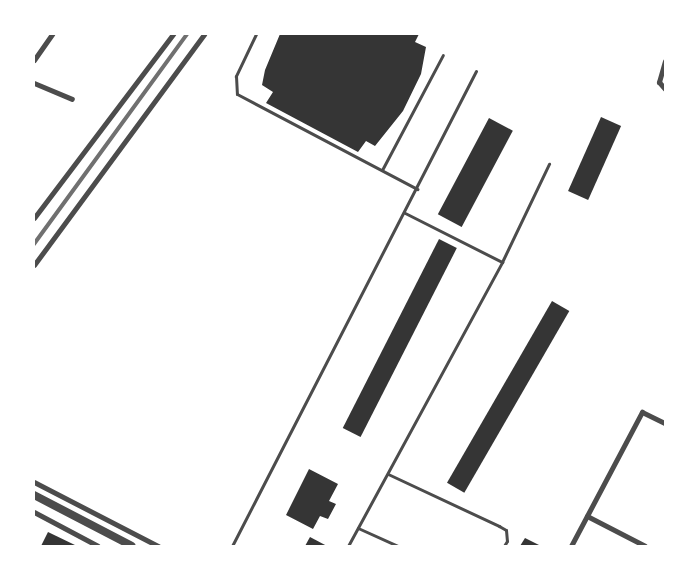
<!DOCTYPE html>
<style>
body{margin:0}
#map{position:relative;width:699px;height:580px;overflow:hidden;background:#fff;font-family:"Alegreya Sans",sans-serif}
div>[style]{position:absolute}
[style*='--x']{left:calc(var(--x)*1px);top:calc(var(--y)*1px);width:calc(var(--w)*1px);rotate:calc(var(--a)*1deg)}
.building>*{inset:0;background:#353535;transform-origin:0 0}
.service>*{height:3px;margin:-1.5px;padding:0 1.5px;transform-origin:1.5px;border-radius:1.5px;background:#4c4c4c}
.minor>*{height:5px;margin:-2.5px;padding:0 2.5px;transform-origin:2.5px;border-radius:2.5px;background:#4c4c4c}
.tertiary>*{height:8px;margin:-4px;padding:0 4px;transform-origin:4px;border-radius:4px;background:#4c4c4c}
.rail>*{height:4px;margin:-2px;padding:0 2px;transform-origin:2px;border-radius:2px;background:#707070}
span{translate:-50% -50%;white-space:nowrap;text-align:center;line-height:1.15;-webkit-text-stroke:4px #fff;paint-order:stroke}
.frame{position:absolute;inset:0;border:35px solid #fff;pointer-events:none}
</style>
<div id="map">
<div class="building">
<i style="clip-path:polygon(280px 34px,419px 34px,415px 42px,426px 47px,421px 74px,403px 111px,375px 146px,366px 141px,358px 152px,266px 103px,273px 92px,262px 85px,265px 70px)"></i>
<i style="left:601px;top:117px;width:22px;height:81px;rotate:24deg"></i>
<i style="left:489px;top:118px;width:27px;height:109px;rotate:28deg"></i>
<i style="left:439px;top:239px;width:20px;height:212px;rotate:27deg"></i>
<i style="left:552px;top:301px;width:20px;height:210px;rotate:30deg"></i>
<i style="clip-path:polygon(309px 469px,338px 484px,329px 501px,336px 504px,328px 519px,320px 516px,313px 529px,286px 515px)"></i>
<i style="clip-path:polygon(48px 532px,77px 546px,41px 546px)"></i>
<i style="clip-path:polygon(310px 537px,327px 546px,305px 546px)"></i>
<i style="clip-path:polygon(525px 538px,541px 546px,520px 546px)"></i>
</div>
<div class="service">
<i style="--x:256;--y:34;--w:47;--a:115.5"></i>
<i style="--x:236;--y:76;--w:18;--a:87"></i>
<i style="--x:237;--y:94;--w:204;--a:27.8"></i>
<i style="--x:382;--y:170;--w:130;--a:-62.1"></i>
<i style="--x:405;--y:213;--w:109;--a:26.8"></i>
<i style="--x:388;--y:474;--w:123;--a:25.1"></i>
<i style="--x:499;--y:526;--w:8;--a:30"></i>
<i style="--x:506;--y:530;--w:11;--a:85"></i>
<i style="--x:507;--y:541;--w:6;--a:121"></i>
<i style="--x:358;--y:528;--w:44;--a:24.2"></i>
<i style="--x:232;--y:546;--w:534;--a:-62.81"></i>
<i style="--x:348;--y:546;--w:323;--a:-61.5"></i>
<i style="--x:502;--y:262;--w:109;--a:-64.4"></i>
</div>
<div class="minor">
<i style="--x:34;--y:60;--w:32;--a:-55"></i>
<i style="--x:665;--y:61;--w:22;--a:106"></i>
<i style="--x:659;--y:82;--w:9;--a:49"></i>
<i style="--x:34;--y:83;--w:41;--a:22.8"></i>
<i style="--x:34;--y:218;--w:231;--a:-52.9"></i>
<i style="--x:34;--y:265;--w:287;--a:-53.6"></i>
<i style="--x:34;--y:482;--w:140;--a:27.3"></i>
<i style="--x:34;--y:512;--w:72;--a:28"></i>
<i style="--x:587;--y:516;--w:65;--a:27.3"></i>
<i style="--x:571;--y:546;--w:152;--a:-62.1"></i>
<i style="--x:642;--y:412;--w:25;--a:26"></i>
</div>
<div class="tertiary">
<i style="--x:34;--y:495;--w:110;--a:27.5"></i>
</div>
<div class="rail">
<i style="--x:34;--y:244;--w:260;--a:-53.9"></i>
</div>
<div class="frame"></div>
</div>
